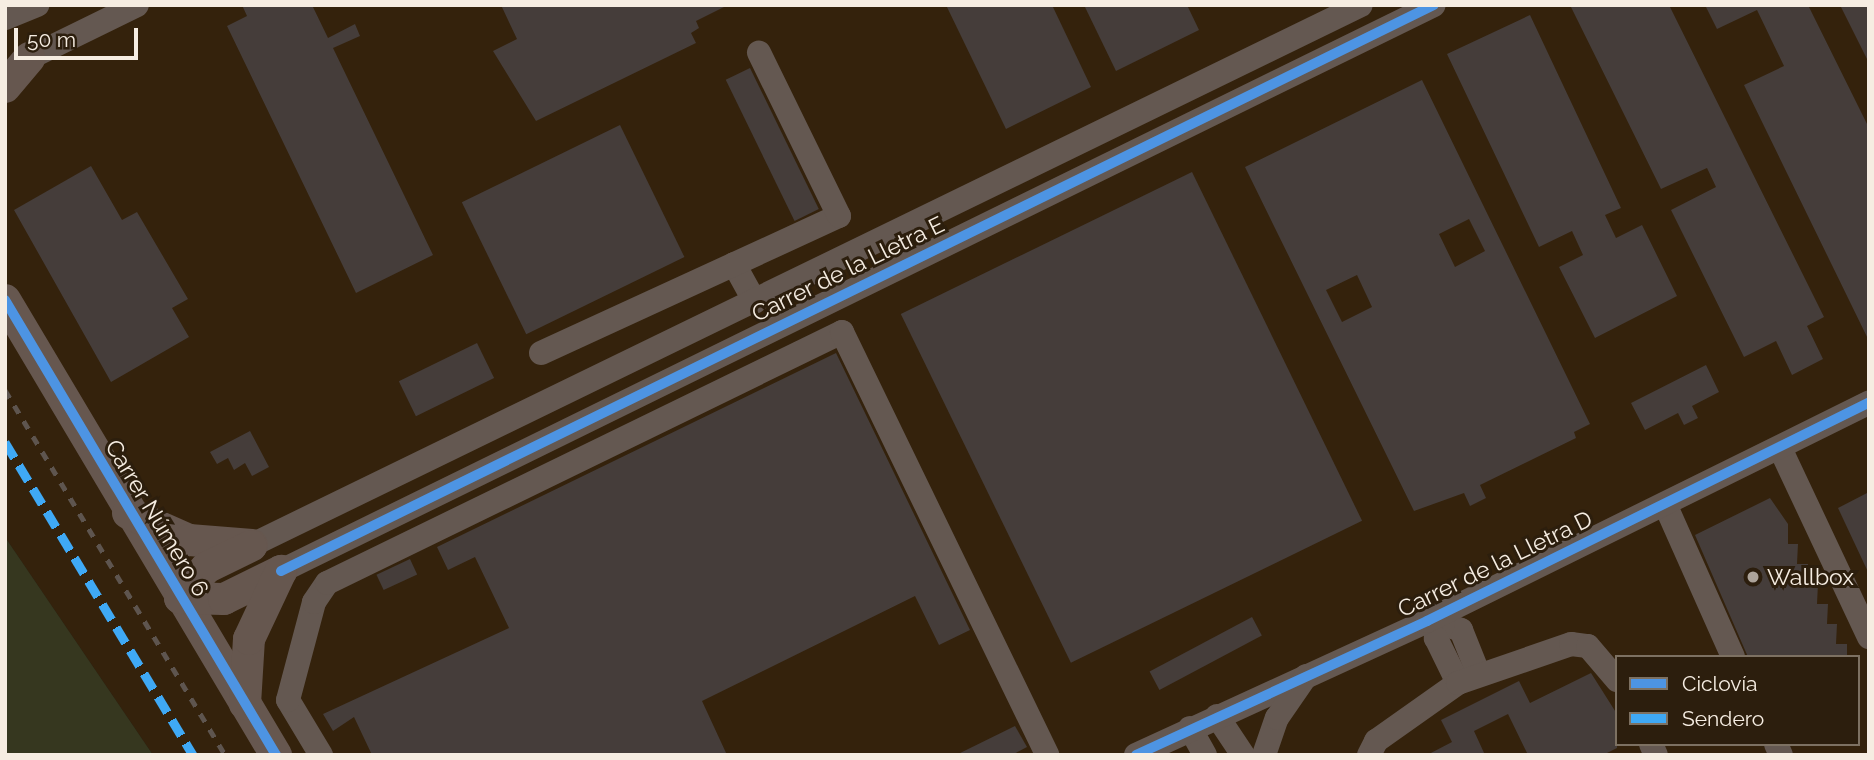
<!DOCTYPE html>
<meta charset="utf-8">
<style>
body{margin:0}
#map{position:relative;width:1874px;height:760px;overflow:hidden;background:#251d14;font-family:Raleway,sans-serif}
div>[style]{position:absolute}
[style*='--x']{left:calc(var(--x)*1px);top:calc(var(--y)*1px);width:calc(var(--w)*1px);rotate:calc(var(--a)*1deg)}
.built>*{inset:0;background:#34220c}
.green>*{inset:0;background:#36371f}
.building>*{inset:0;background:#453d3a;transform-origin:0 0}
.minor>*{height:24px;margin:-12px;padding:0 12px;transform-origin:12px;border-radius:12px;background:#645851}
.major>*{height:32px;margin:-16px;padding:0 16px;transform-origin:16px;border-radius:16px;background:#66574f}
.rail>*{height:5px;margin-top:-2.5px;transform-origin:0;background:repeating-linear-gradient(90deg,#5e554f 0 9px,transparent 0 18px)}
.quiet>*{height:9px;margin-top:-4.5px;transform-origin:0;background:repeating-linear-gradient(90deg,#3fa9f5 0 18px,transparent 0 27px)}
.cycleway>*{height:10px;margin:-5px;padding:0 5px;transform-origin:5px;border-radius:5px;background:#4d94e3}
.dots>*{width:19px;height:19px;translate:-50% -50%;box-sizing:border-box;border:4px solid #2c1e0d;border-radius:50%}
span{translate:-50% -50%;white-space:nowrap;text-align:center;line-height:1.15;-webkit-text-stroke:6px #2c1e0d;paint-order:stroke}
.street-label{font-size:23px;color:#f6ede2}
.poi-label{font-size:23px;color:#f6ede2}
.left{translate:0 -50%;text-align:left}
.frame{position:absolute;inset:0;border:7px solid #f6ede2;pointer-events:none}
.legend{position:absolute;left:1615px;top:655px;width:245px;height:91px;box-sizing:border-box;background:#2c1e0d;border:2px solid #7d7162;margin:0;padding:9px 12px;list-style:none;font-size:21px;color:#f6ede2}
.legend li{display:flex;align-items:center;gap:14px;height:35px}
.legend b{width:35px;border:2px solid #7d7162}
.scale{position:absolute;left:14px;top:28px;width:124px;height:32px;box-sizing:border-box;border:4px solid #f6ede2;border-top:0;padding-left:9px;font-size:21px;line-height:24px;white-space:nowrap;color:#f6ede2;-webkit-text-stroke:5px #2c1e0d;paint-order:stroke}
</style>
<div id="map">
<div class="built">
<i style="clip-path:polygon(evenodd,5px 5px,1869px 5px,1869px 755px,153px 755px,5px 537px,5px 5px,1617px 657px,1858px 657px,1858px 744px,1617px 744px,1617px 657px)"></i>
</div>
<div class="green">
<i style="clip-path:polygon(5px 537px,153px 755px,5px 755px)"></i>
</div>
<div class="building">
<i style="clip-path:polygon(242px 5px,312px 5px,328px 38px,355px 24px,360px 36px,333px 48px,433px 255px,356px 293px,227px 26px,247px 16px)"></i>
<i style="clip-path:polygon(501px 5px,728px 5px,696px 21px,699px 28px,691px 33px,696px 43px,536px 121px,493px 51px,517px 39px)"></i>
<i style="clip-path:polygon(946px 5px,1052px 5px,1091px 87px,1006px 129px)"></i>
<i style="clip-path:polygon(1084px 5px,1187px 5px,1199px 30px,1116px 71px)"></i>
<i style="clip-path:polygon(1570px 5px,1669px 5px,1824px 317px,1807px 326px,1823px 359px,1792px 375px,1776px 341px,1744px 357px,1671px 210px,1716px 187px,1707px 168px,1661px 189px)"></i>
<i style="clip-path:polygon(1705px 5px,1808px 5px,1869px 128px,1869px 341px,1744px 85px,1784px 66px,1757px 10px,1717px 29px)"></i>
<i style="clip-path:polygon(1840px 5px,1869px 5px,1869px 63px)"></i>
<i style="clip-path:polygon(1530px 15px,1621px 208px,1605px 215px,1616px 238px,1642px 225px,1677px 296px,1595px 338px,1559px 267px,1583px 255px,1572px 231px,1539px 247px,1447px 54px)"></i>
<i style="left:750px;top:68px;width:157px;height:27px;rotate:64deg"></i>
<i style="clip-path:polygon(evenodd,1422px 80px,1590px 424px,1574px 432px,1576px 438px,1480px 485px,1486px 498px,1470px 506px,1464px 493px,1414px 511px,1245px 167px,1422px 80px,1469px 219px,1485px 251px,1455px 267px,1439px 234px,1469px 219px,1422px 80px,1357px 275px,1372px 307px,1342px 322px,1326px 290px,1357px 275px)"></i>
<i style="left:620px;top:125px;width:147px;height:176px;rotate:64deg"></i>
<i style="clip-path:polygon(91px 166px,122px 220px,137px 212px,188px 299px,172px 308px,189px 337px,111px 382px,14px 210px)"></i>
<i style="left:1192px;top:172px;width:388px;height:324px;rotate:64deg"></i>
<i style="left:477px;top:343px;width:39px;height:87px;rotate:64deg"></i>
<i style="clip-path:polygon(836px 353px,970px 630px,939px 645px,915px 596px,702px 701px,727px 755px,372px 755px,354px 717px,333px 731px,323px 714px,509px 628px,475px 557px,448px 570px,437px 547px)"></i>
<i style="clip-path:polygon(1706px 365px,1719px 392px,1692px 406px,1698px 418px,1684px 425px,1678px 413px,1645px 430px,1631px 403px)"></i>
<i style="clip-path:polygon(250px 431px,269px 467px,252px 476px,245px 463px,234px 470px,228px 458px,217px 464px,210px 452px)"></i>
<i style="clip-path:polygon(1869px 492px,1869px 574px,1838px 508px)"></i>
<i style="clip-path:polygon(1770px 498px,1788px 524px,1788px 544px,1798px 544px,1797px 564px,1808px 564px,1806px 584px,1818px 584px,1817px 604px,1828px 604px,1827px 624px,1837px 624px,1836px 644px,1847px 644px,1847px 657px,1748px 657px,1695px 535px)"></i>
<i style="left:410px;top:559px;width:17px;height:37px;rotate:65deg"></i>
<i style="left:1252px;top:617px;width:21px;height:116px;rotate:62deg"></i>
<i style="clip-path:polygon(1591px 673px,1617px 714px,1617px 748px,1603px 755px,1528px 755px,1508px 714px,1474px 731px,1485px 755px,1427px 755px,1452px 742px,1441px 720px,1519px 681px,1530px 703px)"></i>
<i style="clip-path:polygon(1015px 726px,1027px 747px,1012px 755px,956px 755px)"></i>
</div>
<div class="minor">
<i style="--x:5;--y:18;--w:35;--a:-22"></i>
<i style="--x:29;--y:58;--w:120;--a:-26.1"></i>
<i style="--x:734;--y:264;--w:43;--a:61.1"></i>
<i style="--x:541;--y:353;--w:328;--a:-24.7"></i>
<i style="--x:839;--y:216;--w:182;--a:-116.1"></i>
<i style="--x:1780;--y:448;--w:209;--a:64.8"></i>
<i style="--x:1665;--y:504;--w:167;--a:66"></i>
<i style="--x:252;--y:545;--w:1233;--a:-25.96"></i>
<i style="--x:281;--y:571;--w:1284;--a:-26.15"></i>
<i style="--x:1439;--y:615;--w:10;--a:66"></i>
<i style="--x:1443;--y:624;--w:19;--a:18"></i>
<i style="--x:1461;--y:630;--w:48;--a:68.2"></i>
<i style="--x:1443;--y:624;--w:16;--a:117"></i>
<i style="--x:1436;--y:638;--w:50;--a:63.9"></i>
<i style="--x:1217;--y:716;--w:47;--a:56.3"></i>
<i style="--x:1190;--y:728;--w:31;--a:61"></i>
<i style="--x:1651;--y:744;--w:12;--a:66"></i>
<i style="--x:1776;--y:744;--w:12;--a:66"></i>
<i style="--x:321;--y:755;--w:64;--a:-121"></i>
<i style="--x:288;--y:700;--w:101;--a:-75.1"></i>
<i style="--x:314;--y:602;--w:23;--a:-56"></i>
<i style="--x:327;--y:583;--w:573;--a:-25.98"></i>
<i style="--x:842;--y:332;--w:470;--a:64.1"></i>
<i style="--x:1136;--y:755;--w:320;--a:-24.7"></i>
<i style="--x:1427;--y:621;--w:493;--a:-26.3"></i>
<i style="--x:1264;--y:755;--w:39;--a:-71"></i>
<i style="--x:1277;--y:718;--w:51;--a:-55.4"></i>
<i style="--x:1369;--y:755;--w:16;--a:-63"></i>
<i style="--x:1376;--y:741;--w:100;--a:-35.3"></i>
<i style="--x:1458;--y:683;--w:120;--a:-19"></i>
<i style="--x:1571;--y:644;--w:17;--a:7"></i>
<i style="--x:1588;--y:646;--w:45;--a:49.5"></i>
</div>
<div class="major">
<i style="--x:5;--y:87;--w:38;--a:-50"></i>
<i style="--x:5;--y:300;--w:530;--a:59.22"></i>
<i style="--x:128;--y:513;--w:67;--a:23.9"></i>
<i style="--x:189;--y:540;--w:63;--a:4.5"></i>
<i style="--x:180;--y:598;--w:44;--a:1.3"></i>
<i style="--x:224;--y:599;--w:64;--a:-26.2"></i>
<i style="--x:180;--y:598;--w:40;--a:-49"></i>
<i style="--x:206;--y:568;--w:50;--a:-26.1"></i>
<i style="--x:245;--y:704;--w:65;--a:-86.5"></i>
<i style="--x:249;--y:639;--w:75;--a:-64.8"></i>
</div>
<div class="rail">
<i style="--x:5;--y:390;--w:426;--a:58.9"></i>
</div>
<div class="quiet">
<i style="--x:5;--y:442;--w:365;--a:59"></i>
</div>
<div class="cycleway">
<i style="--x:5;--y:300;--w:530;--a:59.22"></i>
<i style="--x:281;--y:571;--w:1284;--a:-26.15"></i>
<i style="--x:1136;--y:755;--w:320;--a:-24.7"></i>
<i style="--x:1427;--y:621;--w:493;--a:-26.3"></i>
</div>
<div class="dots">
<i style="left:1753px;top:577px;background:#ada49a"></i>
</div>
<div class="street-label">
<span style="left:848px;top:269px;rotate:-26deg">Carrer de la Lletra E</span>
<span style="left:157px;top:518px;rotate:59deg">Carrer Número 6</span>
<span style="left:1495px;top:564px;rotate:-26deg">Carrer de la Lletra D</span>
</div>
<div class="poi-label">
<span class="left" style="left:1767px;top:577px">Wallbox</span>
</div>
<div class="frame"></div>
<ul class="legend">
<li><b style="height:9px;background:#4d94e3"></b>Ciclovía</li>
<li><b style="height:9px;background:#3fa9f5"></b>Sendero</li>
</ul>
<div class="scale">50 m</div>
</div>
